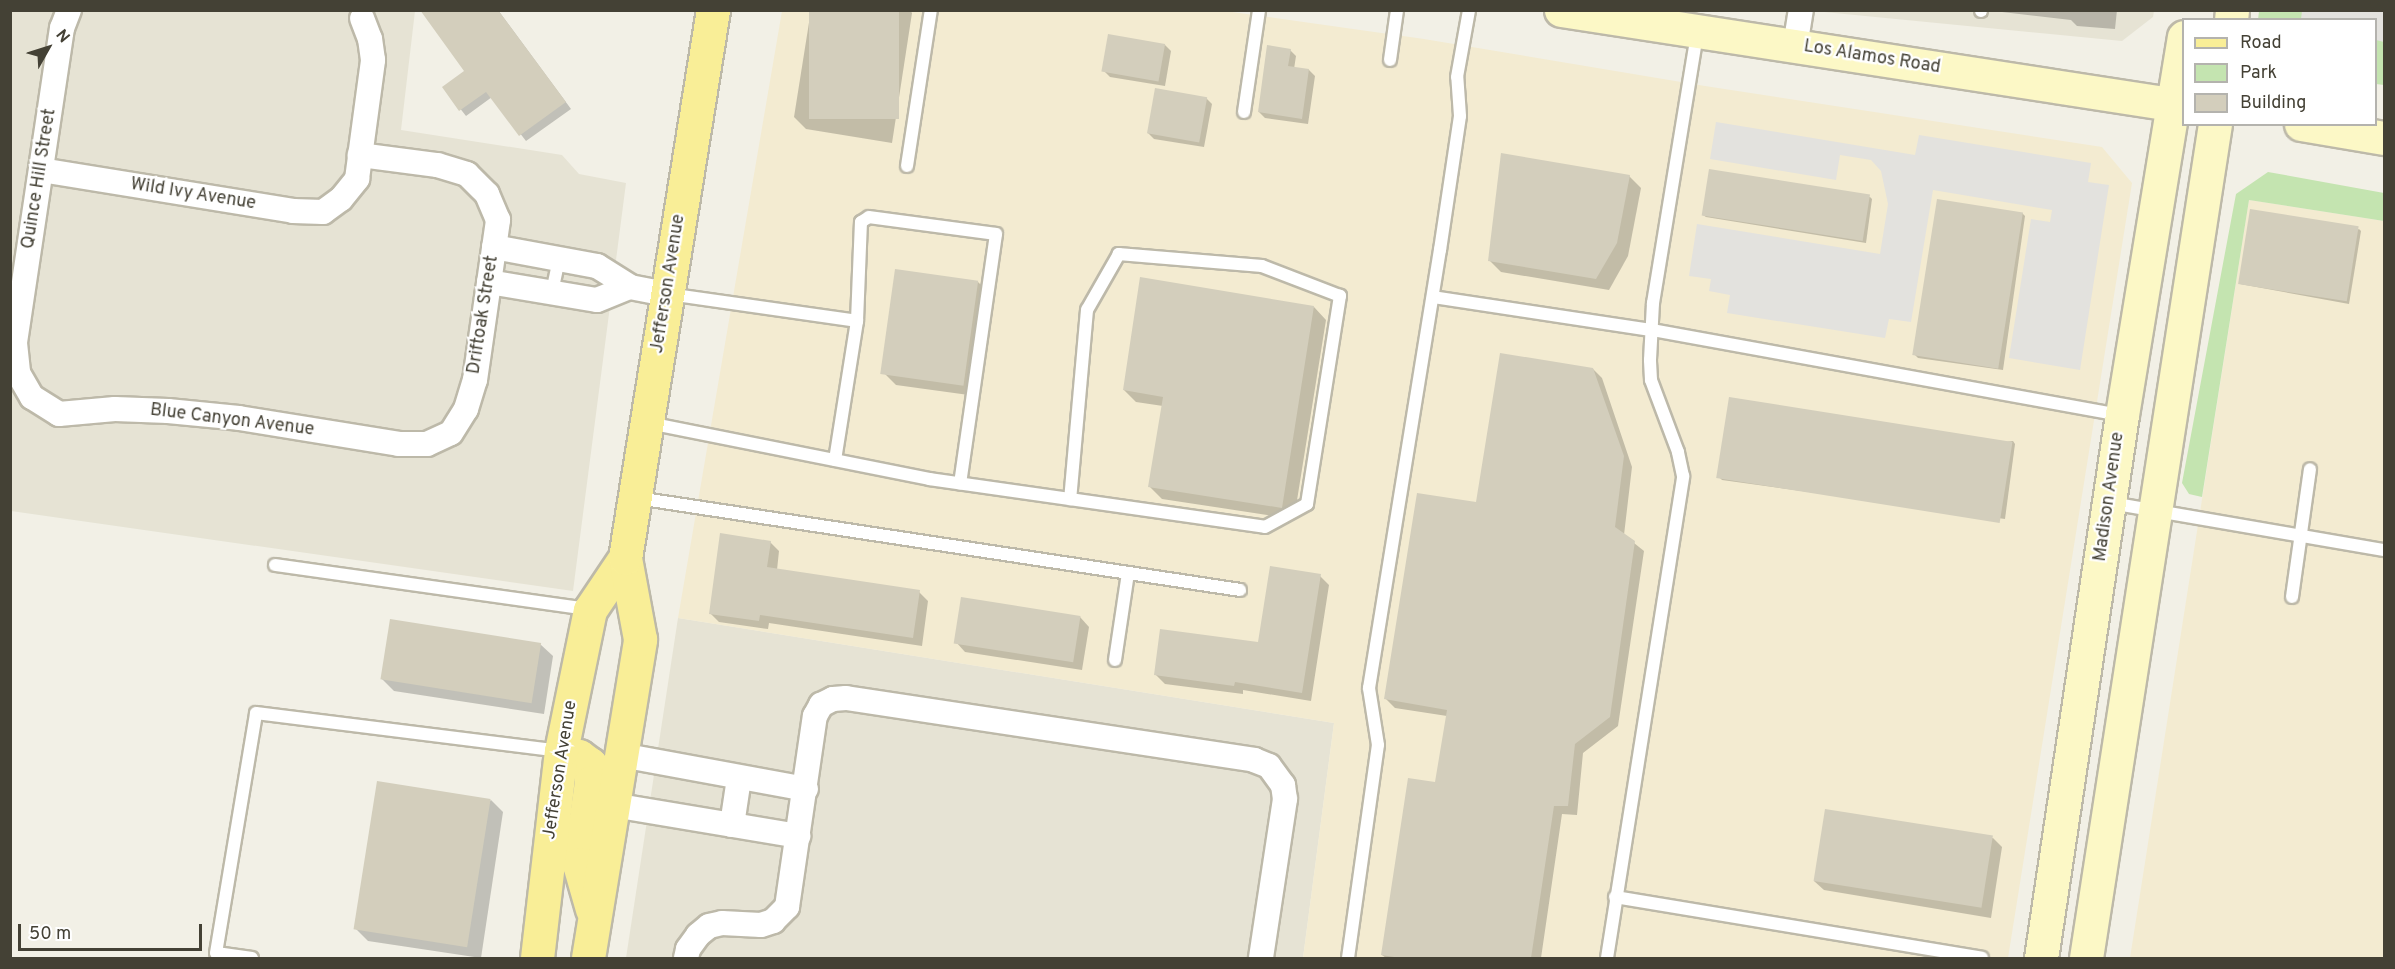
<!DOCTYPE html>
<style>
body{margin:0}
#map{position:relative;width:2395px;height:969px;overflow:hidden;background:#f2f0e6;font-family:Overpass,sans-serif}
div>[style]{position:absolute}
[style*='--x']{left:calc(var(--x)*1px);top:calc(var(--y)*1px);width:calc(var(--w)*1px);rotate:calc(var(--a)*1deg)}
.residential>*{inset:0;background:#e6e3d4}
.commercial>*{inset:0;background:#f3ebd1}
.green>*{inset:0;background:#c4e4b0}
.parking>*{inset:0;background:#e3e2de}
.shadow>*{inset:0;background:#0003}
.building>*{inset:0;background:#d3cebc;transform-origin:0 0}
.roads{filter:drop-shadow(2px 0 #bdb9a9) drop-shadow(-2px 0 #bdb9a9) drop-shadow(0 2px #bdb9a9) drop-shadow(0 -2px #bdb9a9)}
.lane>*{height:12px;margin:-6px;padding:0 6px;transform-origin:6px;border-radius:6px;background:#fff}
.street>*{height:24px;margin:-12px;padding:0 12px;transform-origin:12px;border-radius:12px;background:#fff}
.secondary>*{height:33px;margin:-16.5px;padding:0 16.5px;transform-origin:16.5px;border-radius:16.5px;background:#fcf8c6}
.primary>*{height:33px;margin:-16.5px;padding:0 16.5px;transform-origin:16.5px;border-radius:16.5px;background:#f9ee97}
span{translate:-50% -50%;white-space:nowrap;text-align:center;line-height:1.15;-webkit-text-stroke:4.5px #fff;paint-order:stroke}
.street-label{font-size:18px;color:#444135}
.frame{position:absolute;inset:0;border:12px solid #444135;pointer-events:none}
.legend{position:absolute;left:2182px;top:18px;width:195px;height:108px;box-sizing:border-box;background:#fff;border:2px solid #b4b3ae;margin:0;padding:8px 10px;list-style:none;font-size:18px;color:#444135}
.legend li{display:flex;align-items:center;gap:12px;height:30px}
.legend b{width:30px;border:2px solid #b4b3ae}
.north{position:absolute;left:18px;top:18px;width:60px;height:60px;-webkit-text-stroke:4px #fff;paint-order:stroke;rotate:51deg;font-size:16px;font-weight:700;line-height:24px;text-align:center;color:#444135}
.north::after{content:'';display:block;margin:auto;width:21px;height:27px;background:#444135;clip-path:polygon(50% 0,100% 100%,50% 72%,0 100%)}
.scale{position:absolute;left:18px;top:924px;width:184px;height:27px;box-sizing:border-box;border:3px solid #444135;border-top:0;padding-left:8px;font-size:18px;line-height:21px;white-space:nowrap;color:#444135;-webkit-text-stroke:4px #fff;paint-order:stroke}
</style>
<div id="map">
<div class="residential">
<i style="clip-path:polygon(11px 11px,415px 11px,401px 130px,562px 155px,579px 174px,626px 183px,573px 591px,11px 511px)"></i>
<i style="clip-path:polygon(1814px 11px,2154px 11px,2153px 17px,2122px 41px)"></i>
<i style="clip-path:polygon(678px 618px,1334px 723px,1303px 958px,626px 958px)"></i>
</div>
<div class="commercial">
<i style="clip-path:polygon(782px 11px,1225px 11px,1424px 39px,1705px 86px,2102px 147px,2132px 183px,2008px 958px,1303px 958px,1334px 723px,678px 618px)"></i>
<i style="clip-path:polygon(2249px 200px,2384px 221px,2384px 958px,2130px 958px)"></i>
</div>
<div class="green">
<i style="clip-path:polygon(2259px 11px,2384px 11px,2384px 85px,2376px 84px,2376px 20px,2258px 20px)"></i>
<i style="clip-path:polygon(2268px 172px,2384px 193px,2384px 221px,2249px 200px,2202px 497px,2189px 494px,2182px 483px,2236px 194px)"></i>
</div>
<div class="parking">
<i style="clip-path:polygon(2302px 11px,2384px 11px,2384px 42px,2376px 40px,2376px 20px,2301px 19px)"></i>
<i style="clip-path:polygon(1716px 122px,1915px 155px,1919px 135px,2091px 163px,2088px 182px,2109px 185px,2080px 370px,2009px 358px,2031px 219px,2050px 222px,2052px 210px,1933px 190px,1911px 322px,1889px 319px,1885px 338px,1727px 313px,1730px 295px,1709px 291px,1711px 279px,1689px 276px,1697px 224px,1880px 254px,1888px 204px,1881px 171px,1871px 160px,1840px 155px,1836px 180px,1710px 159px)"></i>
</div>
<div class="shadow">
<i style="clip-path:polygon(498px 10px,571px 109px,526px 141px,492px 97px,466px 116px,444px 88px,466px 71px)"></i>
<i style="clip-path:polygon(811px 10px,910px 10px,912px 13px,892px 143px,806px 129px,794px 117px)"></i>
<i style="clip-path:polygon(1985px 10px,2117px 10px,2115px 29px,2077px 26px,2071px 20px)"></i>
<i style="clip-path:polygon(1165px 45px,1171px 51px,1165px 86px,1110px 77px,1104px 71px)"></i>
<i style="clip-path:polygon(1290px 50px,1296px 56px,1294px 69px,1309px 70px,1315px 76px,1308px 124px,1265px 118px,1259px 112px)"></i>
<i style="clip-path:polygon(1206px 98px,1212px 104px,1204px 147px,1154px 139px,1148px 133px)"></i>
<i style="clip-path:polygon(1629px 176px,1641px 188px,1628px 256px,1609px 290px,1501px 272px,1489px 260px)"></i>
<i style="clip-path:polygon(1870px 197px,1872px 199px,1866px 243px,1706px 217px,1703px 215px)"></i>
<i style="clip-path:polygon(2022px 213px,2025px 216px,2003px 370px,1918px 358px,1915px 355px)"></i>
<i style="clip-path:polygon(2359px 229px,2361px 231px,2349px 304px,2240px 284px)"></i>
<i style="clip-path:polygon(977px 281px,989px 293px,976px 396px,896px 385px,884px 373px)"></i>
<i style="clip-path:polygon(1314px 307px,1326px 320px,1294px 519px,1162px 499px,1150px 487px,1163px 406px,1136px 402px,1124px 390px)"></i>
<i style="clip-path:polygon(1593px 369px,1602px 378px,1632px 467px,1624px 535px,1644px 551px,1618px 726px,1583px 753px,1577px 815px,1562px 814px,1541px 958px,1386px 958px,1382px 955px,1437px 784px,1447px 716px,1395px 708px,1386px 699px,1478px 504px)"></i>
<i style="clip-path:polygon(2013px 441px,2015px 444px,2005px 519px,1722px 480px,1720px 478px)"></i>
<i style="clip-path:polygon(770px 542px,779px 551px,777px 570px,919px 592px,928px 601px,922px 646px,769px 623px,768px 629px,719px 622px,710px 613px)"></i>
<i style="clip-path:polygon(1320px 576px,1329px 585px,1311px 701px,1243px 690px,1243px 694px,1165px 684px,1155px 674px,1259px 643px)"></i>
<i style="clip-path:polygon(1080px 617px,1089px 627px,1082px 670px,965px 652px,956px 642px)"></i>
<i style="clip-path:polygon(540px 644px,553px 656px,544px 714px,394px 691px,382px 679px)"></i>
<i style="clip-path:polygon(491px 800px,503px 812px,481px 958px,368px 941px,356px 929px)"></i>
<i style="clip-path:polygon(1993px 838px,2002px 847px,1991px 918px,1824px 890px,1814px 881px)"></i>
</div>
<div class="building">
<i style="clip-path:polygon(420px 10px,498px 10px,566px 102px,519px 136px,486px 92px,459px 111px,442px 87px,464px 71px)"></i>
<i style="left:809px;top:10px;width:90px;height:109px"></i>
<i style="left:1108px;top:34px;width:58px;height:38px;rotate:10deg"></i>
<i style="clip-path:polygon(1267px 45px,1291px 49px,1288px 66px,1309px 69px,1302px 119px,1258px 112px)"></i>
<i style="left:1155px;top:88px;width:53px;height:46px;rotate:10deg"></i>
<i style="clip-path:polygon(1501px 153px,1630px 175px,1617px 243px,1596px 279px,1488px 261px)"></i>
<i style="left:1709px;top:169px;width:163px;height:47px;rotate:9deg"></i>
<i style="left:1937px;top:199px;width:87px;height:158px;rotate:9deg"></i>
<i style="left:2250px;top:209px;width:110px;height:76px;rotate:9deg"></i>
<i style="left:895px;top:269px;width:84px;height:106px;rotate:8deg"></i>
<i style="clip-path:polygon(1140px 277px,1314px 306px,1282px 508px,1148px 487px,1163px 397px,1123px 390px)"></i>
<i style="clip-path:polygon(1500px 353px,1593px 368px,1624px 456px,1615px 527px,1635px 541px,1610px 717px,1575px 744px,1568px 806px,1554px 806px,1531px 958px,1401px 958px,1381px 955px,1408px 778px,1435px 782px,1447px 710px,1384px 699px,1417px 493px,1476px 502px)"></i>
<i style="left:1729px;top:397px;width:287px;height:82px;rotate:9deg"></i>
<i style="clip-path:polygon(720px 533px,771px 541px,767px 567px,920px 590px,913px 638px,760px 615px,759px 621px,709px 614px)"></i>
<i style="clip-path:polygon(1270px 566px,1321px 574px,1302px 693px,1235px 682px,1234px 686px,1154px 675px,1160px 629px,1258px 642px)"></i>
<i style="left:961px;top:597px;width:121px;height:47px;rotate:9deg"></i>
<i style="left:390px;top:619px;width:153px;height:61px;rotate:9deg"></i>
<i style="left:377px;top:781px;width:115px;height:150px;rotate:9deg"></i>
<i style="left:1825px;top:809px;width:170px;height:73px;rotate:9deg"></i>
</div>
<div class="roads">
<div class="lane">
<i style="--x:1981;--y:11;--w:1;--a:-90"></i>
<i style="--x:1390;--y:60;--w:50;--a:-82"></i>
<i style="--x:1244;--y:112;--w:103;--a:-81.6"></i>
<i style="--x:907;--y:166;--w:158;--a:-81.3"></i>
<i style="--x:552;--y:292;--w:34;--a:-78"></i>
<i style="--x:668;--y:294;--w:191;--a:8.1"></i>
<i style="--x:1433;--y:297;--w:221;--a:8.6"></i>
<i style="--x:1652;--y:330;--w:476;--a:10.3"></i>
<i style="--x:649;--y:423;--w:286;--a:11.3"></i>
<i style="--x:929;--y:479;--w:339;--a:8.1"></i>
<i style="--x:1265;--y:527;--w:48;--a:-28.7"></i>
<i style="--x:1307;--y:504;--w:211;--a:-81"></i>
<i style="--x:1340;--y:296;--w:84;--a:-159"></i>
<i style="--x:1262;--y:266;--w:144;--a:-175.2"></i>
<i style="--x:1119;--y:254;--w:64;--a:119.7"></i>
<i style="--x:1087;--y:310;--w:190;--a:95.1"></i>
<i style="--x:835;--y:460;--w:141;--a:-81"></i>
<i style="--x:857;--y:321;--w:99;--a:-87.7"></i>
<i style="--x:861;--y:222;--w:9;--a:-32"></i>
<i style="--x:869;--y:217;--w:128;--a:7.6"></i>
<i style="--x:996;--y:234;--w:252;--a:98.2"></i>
<i style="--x:637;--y:498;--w:610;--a:8.67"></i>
<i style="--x:2111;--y:503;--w:277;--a:9.8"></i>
<i style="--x:275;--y:565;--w:317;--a:8"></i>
<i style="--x:2292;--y:597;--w:129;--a:-82"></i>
<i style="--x:1115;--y:660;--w:88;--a:-81.5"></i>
<i style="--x:1615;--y:897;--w:372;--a:9.4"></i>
<i style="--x:252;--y:958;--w:36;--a:-172"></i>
<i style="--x:216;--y:953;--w:243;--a:-80.5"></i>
<i style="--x:256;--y:713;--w:307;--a:7.1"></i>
<i style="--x:1348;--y:958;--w:215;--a:-82"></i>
<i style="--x:1378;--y:745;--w:58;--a:-99"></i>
<i style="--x:1369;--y:688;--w:444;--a:-80.8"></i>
<i style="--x:1440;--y:250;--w:135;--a:-81.5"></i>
<i style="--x:1460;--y:116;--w:39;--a:-94"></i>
<i style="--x:1457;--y:77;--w:68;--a:-79.8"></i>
<i style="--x:1607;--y:958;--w:488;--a:-81"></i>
<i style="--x:1683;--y:476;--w:25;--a:-102"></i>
<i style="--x:1678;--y:452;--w:77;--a:-110.6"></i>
<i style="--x:1651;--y:380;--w:20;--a:-93"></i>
<i style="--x:1650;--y:360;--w:57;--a:-87"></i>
<i style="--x:1653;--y:303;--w:274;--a:-80.7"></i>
</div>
<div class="street">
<i style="--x:69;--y:10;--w:19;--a:111"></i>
<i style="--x:62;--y:28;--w:318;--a:98.5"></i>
<i style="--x:15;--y:343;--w:30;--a:84"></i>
<i style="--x:18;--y:373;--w:28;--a:60"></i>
<i style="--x:32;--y:397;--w:32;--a:32"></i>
<i style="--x:59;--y:414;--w:56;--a:-5.1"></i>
<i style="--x:115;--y:409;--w:53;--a:2.2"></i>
<i style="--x:168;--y:411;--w:71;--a:5.6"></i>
<i style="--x:239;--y:418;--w:162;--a:9.2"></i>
<i style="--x:399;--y:444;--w:28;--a:0"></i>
<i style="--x:427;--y:444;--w:26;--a:-25"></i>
<i style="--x:451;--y:433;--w:28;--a:-58"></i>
<i style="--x:466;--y:409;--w:30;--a:-73"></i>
<i style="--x:475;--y:380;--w:162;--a:-81.8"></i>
<i style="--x:498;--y:220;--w:28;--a:-113"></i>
<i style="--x:487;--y:194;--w:28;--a:-135"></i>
<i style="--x:467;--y:174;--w:31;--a:-163"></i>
<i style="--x:437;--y:165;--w:78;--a:-172.6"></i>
<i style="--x:1795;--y:47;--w:37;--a:-81"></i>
<i style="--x:41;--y:170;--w:255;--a:9.2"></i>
<i style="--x:293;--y:211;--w:30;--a:2"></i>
<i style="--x:323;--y:212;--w:22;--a:-36"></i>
<i style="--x:341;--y:199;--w:26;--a:-51"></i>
<i style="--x:357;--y:179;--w:120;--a:-82.3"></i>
<i style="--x:373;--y:60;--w:21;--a:-98"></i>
<i style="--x:370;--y:39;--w:22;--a:-111"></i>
<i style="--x:494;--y:247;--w:105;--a:10.5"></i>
<i style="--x:597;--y:266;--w:39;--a:32"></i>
<i style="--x:630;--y:287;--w:38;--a:11"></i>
<i style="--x:489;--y:282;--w:109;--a:9.5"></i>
<i style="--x:597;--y:300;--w:35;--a:-22"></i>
<i style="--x:621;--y:755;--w:188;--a:10.4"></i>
<i style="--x:613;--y:805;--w:188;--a:9.5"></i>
<i style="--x:732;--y:825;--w:48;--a:-81.5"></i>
<i style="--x:686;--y:958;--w:9;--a:-77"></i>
<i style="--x:688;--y:949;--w:17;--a:-54"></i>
<i style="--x:698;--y:935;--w:14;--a:-39"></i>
<i style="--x:709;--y:926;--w:13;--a:-13"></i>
<i style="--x:722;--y:923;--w:39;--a:3"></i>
<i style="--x:761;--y:925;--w:13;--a:-18"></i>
<i style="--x:773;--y:921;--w:20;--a:-45"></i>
<i style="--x:787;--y:907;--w:193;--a:-81.7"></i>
<i style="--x:815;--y:716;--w:13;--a:-61"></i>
<i style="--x:821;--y:705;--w:13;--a:-27"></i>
<i style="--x:833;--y:699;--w:13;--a:-4"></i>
<i style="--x:846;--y:698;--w:413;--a:8.6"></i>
<i style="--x:1254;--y:760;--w:16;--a:22"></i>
<i style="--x:1269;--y:766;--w:24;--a:54"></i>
<i style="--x:1283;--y:785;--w:14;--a:82"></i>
<i style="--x:1285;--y:799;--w:161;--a:98.6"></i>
</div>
<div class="secondary">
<i style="--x:1561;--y:10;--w:630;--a:8.76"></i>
<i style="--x:2231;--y:20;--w:10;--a:-84"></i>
<i style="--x:2301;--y:124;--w:84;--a:9.6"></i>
<i style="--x:2041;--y:958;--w:549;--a:-81.52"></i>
<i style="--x:2122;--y:415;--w:383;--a:-80.7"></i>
<i style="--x:2086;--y:958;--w:844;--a:-81.21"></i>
</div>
<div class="primary">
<i style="--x:561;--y:751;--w:19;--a:16"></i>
<i style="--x:579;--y:756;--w:14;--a:36"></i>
<i style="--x:590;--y:764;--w:18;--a:87"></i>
<i style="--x:591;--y:782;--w:83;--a:98.3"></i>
<i style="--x:579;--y:864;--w:47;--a:73.9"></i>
<i style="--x:537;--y:958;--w:208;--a:-83.4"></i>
<i style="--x:561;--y:751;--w:144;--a:-78.4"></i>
<i style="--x:590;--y:610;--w:63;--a:-56.1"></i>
<i style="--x:588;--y:958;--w:323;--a:-80.7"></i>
<i style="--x:640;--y:639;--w:82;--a:-100.5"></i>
<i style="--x:625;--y:558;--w:555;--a:-80.88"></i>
</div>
</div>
<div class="street-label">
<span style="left:1872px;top:58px;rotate:9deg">Los Alamos Road</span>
<span style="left:40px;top:179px;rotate:-81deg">Quince Hill Street</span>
<span style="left:193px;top:195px;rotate:9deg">Wild Ivy Avenue</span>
<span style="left:669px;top:284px;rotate:-81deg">Jefferson Avenue</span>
<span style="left:484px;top:315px;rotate:-81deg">Driftoak Street</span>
<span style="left:232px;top:421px;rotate:7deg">Blue Canyon Avenue</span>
<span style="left:2110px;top:497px;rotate:-82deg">Madison Avenue</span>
<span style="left:561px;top:770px;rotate:-81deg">Jefferson Avenue</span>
</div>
<div class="frame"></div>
<ul class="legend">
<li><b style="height:8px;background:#f9ee97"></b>Road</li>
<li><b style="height:16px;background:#c4e4b0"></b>Park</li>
<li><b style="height:16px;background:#d3cebc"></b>Building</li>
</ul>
<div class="north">N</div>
<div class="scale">50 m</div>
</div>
